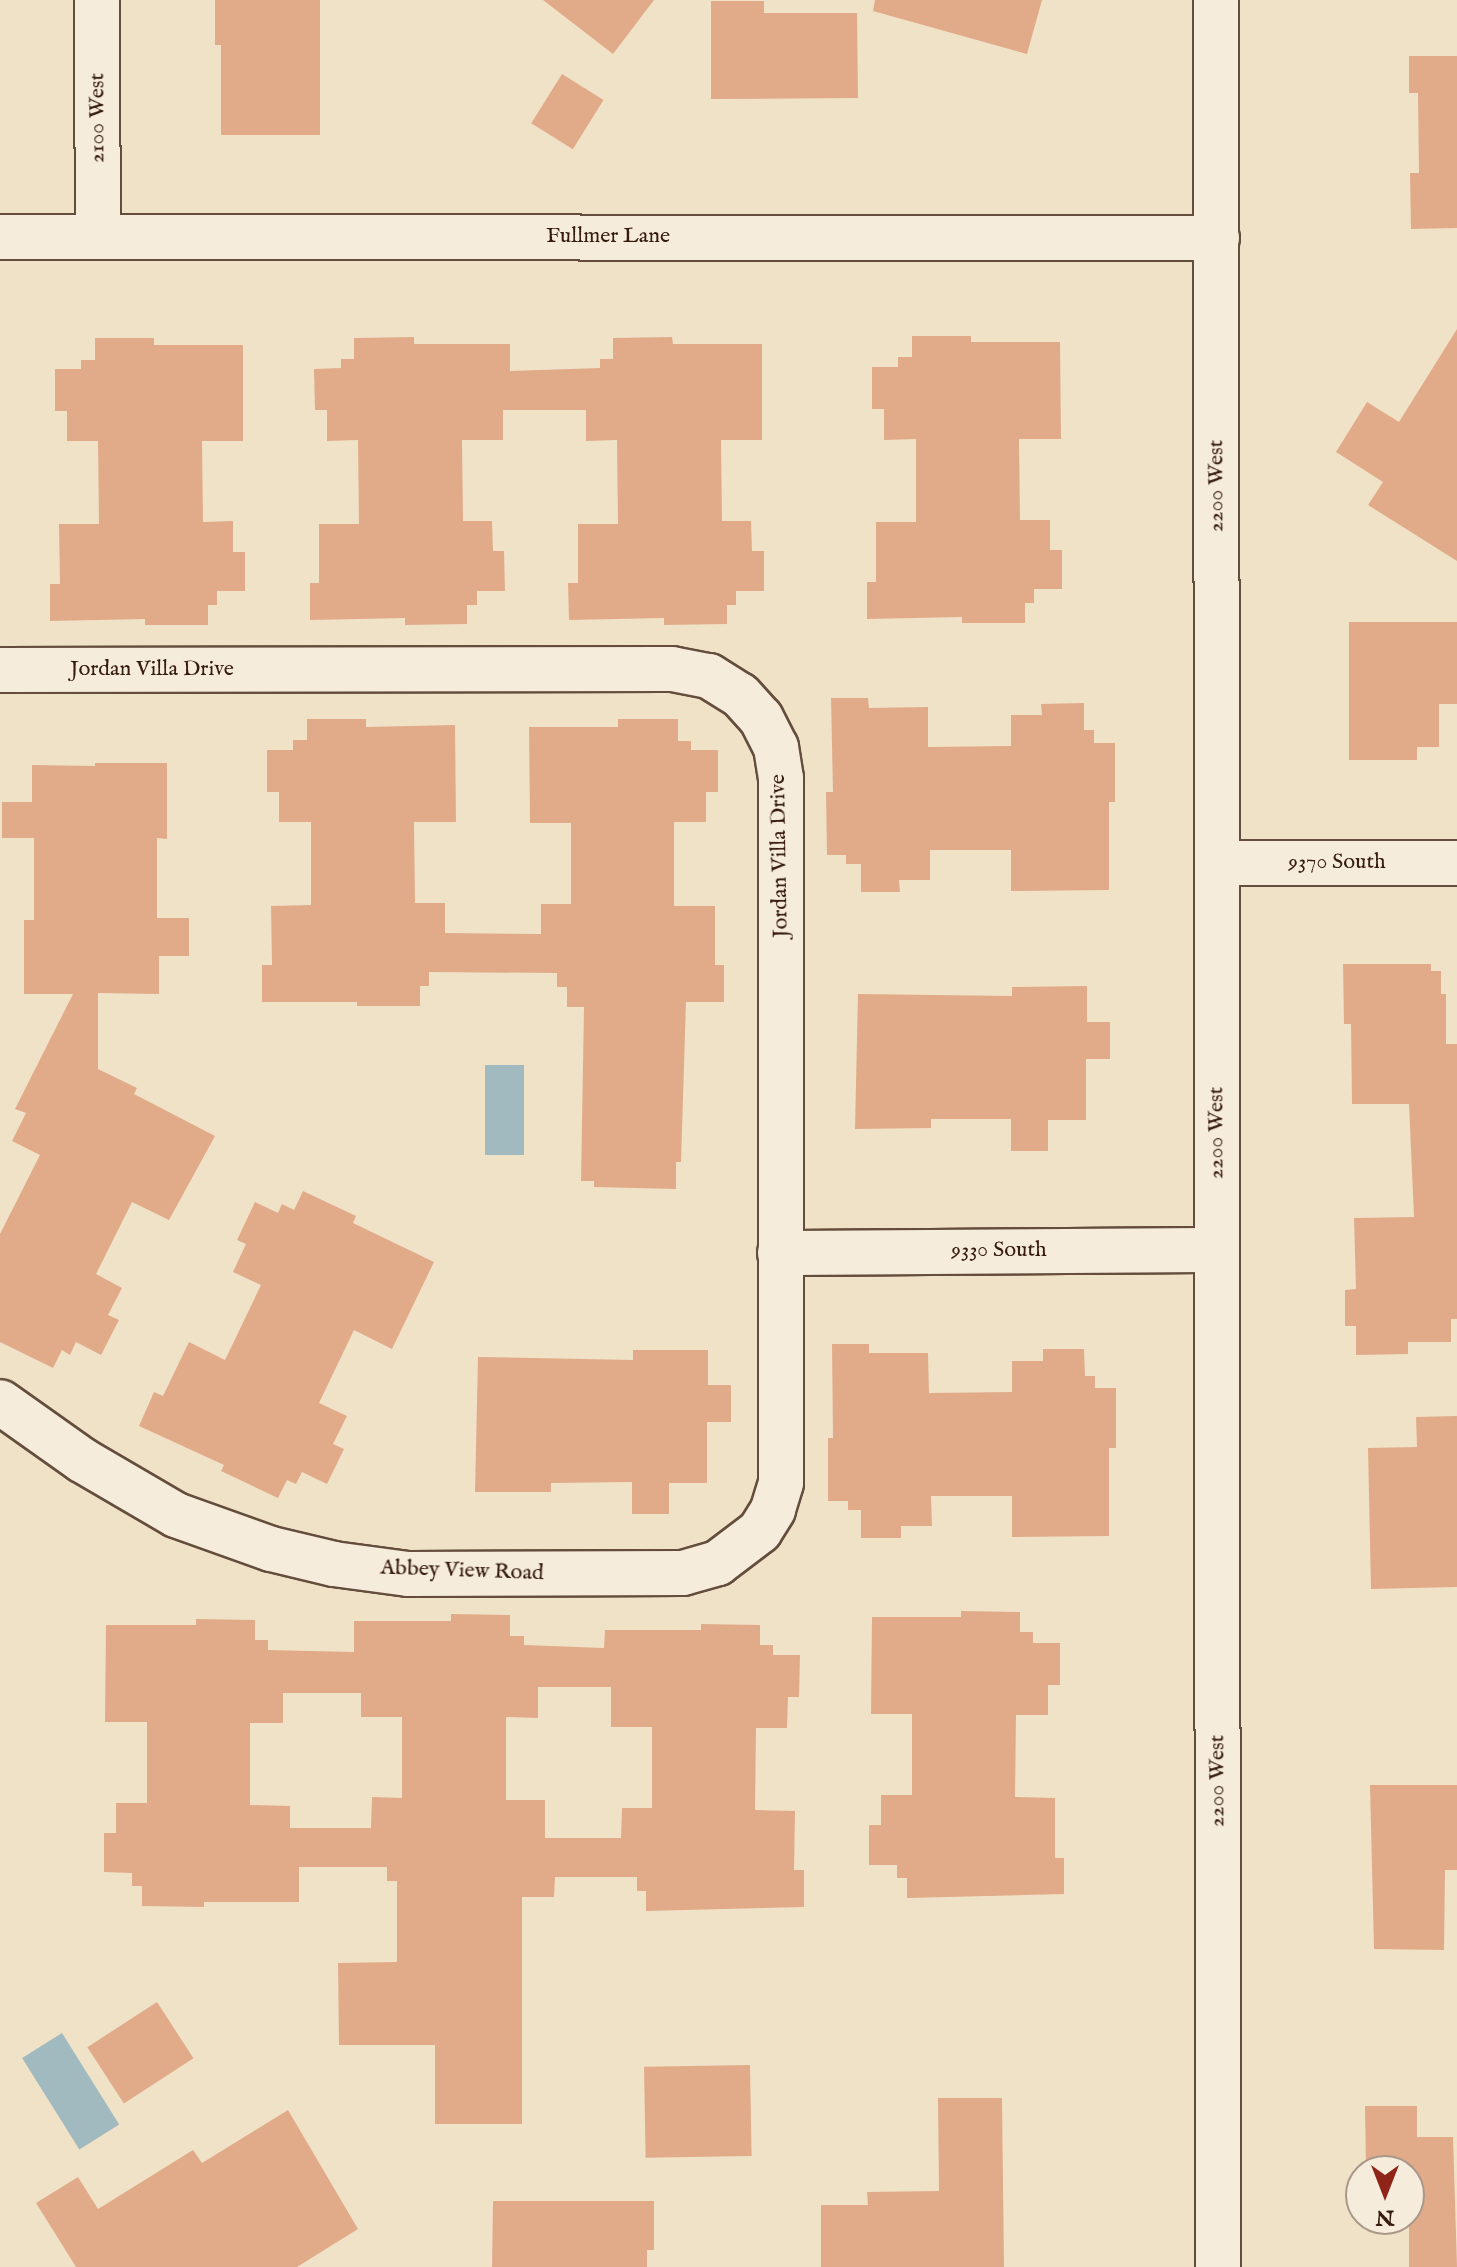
<!DOCTYPE html>
<style>
body{margin:0}
#map{position:relative;width:1457px;height:2267px;overflow:hidden;background:#f0e2c7;font-family:"IM FELL English",serif}
div>[style]{position:absolute}
[style*='--x']{left:calc(var(--x)*1px);top:calc(var(--y)*1px);width:calc(var(--w)*1px);rotate:calc(var(--a)*1deg)}
.water>*{inset:0;background:#a0bac0;transform-origin:0 0}
.building>*{inset:0;background:#e1ab8a;transform-origin:0 0}
.roads{filter:drop-shadow(2px 0 #644d3c) drop-shadow(-2px 0 #644d3c) drop-shadow(0 2px #644d3c) drop-shadow(0 -2px #644d3c)}
.street>*{height:44px;margin:-22px;padding:0 22px;transform-origin:22px;border-radius:22px;background:#f5ecdb}
.secondary>*{height:44px;margin:-22px;padding:0 22px;transform-origin:22px;border-radius:22px;background:#f5ecdb}
span{translate:-50% -50%;white-space:nowrap;text-align:center;line-height:1.15;-webkit-text-stroke:7px #f5ecdb;paint-order:stroke}
.street-label{font-size:22px;color:#361b0d}
.north{position:absolute;left:1345px;top:2155px;width:80px;height:80px;box-sizing:border-box;background:#f5ecdb;border:2px solid #a99889;border-radius:50%;rotate:180deg;font-size:22px;font-weight:700;line-height:32px;text-align:center;color:#361b0d}
.north::after{content:'';display:block;margin:auto;width:28px;height:36px;background:#8f2418;clip-path:polygon(50% 0,100% 100%,50% 72%,0 100%)}
</style>
<div id="map">
<div class="water">
<i style="left:485px;top:1065px;width:39px;height:90px"></i>
<i style="left:62px;top:2033px;width:108px;height:47px;rotate:58deg"></i>
</div>
<div class="building">
<i style="clip-path:polygon(215px 0,320px 0,320px 135px,221px 135px,221px 45px,215px 45px)"></i>
<i style="clip-path:polygon(543px 0,654px 0,613px 54px)"></i>
<i style="clip-path:polygon(875px 0,1042px 0,1027px 54px,873px 11px)"></i>
<i style="clip-path:polygon(711px 1px,764px 1px,764px 13px,857px 13px,858px 98px,711px 99px)"></i>
<i style="clip-path:polygon(1409px 56px,1457px 56px,1457px 228px,1411px 229px,1410px 173px,1419px 173px,1418px 93px,1409px 93px)"></i>
<i style="left:562px;top:74px;width:49px;height:58px;rotate:32deg"></i>
<i style="clip-path:polygon(1457px 329px,1457px 561px,1368px 505px,1383px 482px,1336px 452px,1367px 402px,1399px 422px)"></i>
<i style="clip-path:polygon(912px 336px,971px 336px,971px 342px,1060px 342px,1061px 439px,1019px 439px,1020px 520px,1050px 520px,1050px 550px,1062px 550px,1062px 589px,1034px 589px,1034px 603px,1025px 603px,1025px 623px,962px 623px,962px 617px,867px 619px,867px 582px,876px 582px,876px 522px,916px 522px,916px 439px,884px 440px,884px 409px,872px 409px,872px 367px,898px 367px,898px 357px,912px 357px)"></i>
<i style="clip-path:polygon(414px 337px,414px 344px,510px 344px,510px 371px,600px 368px,600px 359px,613px 359px,613px 338px,672px 337px,673px 344px,762px 344px,762px 440px,721px 440px,722px 521px,751px 521px,752px 551px,764px 551px,764px 591px,736px 591px,736px 605px,727px 605px,727px 624px,664px 625px,664px 618px,569px 620px,568px 583px,578px 583px,578px 524px,618px 524px,617px 440px,586px 441px,586px 410px,503px 410px,503px 440px,462px 440px,463px 521px,492px 521px,493px 551px,504px 551px,505px 591px,477px 591px,477px 605px,467px 605px,467px 624px,405px 625px,405px 618px,310px 620px,310px 583px,319px 583px,319px 524px,359px 524px,358px 440px,327px 441px,327px 410px,315px 410px,314px 369px,341px 368px,341px 359px,354px 359px,354px 338px)"></i>
<i style="clip-path:polygon(95px 338px,154px 338px,154px 345px,243px 345px,243px 441px,202px 441px,203px 522px,233px 521px,233px 552px,245px 552px,245px 591px,217px 591px,217px 605px,208px 605px,208px 625px,145px 625px,145px 619px,50px 621px,50px 584px,60px 584px,59px 524px,99px 524px,98px 441px,67px 441px,67px 411px,55px 411px,55px 369px,81px 369px,81px 360px,95px 360px)"></i>
<i style="clip-path:polygon(1349px 622px,1457px 622px,1457px 704px,1439px 704px,1439px 747px,1417px 747px,1417px 760px,1349px 760px)"></i>
<i style="clip-path:polygon(831px 698px,868px 698px,869px 708px,928px 707px,928px 747px,1011px 746px,1011px 715px,1042px 715px,1041px 704px,1084px 703px,1084px 730px,1094px 730px,1094px 743px,1115px 743px,1115px 802px,1109px 802px,1109px 890px,1011px 891px,1011px 850px,930px 850px,930px 880px,899px 880px,900px 892px,861px 892px,861px 864px,846px 864px,846px 855px,827px 855px,826px 792px,833px 792px)"></i>
<i style="clip-path:polygon(307px 719px,366px 719px,366px 727px,455px 725px,456px 822px,414px 822px,415px 903px,445px 903px,445px 933px,541px 934px,541px 904px,571px 904px,571px 823px,530px 823px,529px 727px,618px 727px,618px 719px,678px 719px,678px 741px,691px 741px,691px 750px,718px 750px,718px 792px,706px 792px,706px 822px,674px 822px,674px 906px,715px 906px,715px 965px,724px 965px,724px 1002px,686px 1002px,681px 1162px,676px 1162px,676px 1189px,594px 1187px,594px 1181px,581px 1181px,584px 1007px,567px 1007px,567px 987px,557px 987px,557px 973px,429px 972px,429px 986px,420px 986px,420px 1006px,357px 1006px,357px 1002px,262px 1002px,262px 965px,272px 965px,271px 906px,311px 905px,311px 822px,279px 822px,279px 792px,267px 792px,267px 750px,293px 750px,293px 740px,307px 740px)"></i>
<i style="clip-path:polygon(95px 763px,167px 763px,167px 839px,157px 838px,157px 918px,189px 918px,189px 956px,159px 956px,159px 994px,98px 993px,98px 1069px,137px 1088px,134px 1094px,215px 1136px,169px 1220px,132px 1202px,96px 1274px,122px 1288px,108px 1315px,119px 1320px,101px 1355px,76px 1342px,70px 1355px,62px 1350px,53px 1368px,0 1342px,0 1234px,40px 1155px,12px 1141px,26px 1113px,15px 1109px,73px 994px,24px 994px,24px 920px,34px 920px,34px 838px,2px 838px,2px 802px,32px 802px,32px 765px,95px 766px)"></i>
<i style="clip-path:polygon(1343px 964px,1431px 964px,1431px 971px,1441px 971px,1441px 994px,1446px 994px,1446px 1044px,1457px 1044px,1457px 1319px,1451px 1319px,1451px 1342px,1408px 1342px,1408px 1354px,1356px 1355px,1356px 1326px,1345px 1326px,1345px 1290px,1356px 1289px,1354px 1218px,1414px 1217px,1409px 1104px,1352px 1104px,1351px 1024px,1344px 1024px)"></i>
<i style="clip-path:polygon(1087px 986px,1087px 1022px,1110px 1022px,1110px 1059px,1086px 1059px,1086px 1120px,1048px 1120px,1048px 1151px,1011px 1151px,1011px 1119px,931px 1119px,931px 1128px,855px 1129px,858px 994px,1012px 996px,1012px 987px)"></i>
<i style="clip-path:polygon(303px 1191px,356px 1216px,353px 1223px,434px 1262px,392px 1349px,354px 1330px,319px 1403px,347px 1416px,333px 1444px,344px 1449px,327px 1484px,302px 1472px,296px 1484px,287px 1480px,278px 1498px,221px 1471px,224px 1465px,139px 1426px,154px 1392px,163px 1396px,189px 1342px,225px 1360px,261px 1285px,233px 1272px,246px 1244px,237px 1240px,255px 1202px,278px 1213px,282px 1204px,294px 1210px)"></i>
<i style="clip-path:polygon(832px 1344px,869px 1344px,869px 1353px,928px 1353px,929px 1393px,1012px 1392px,1012px 1361px,1043px 1361px,1043px 1349px,1084px 1349px,1085px 1376px,1095px 1376px,1095px 1388px,1116px 1388px,1116px 1448px,1109px 1448px,1109px 1536px,1012px 1537px,1012px 1496px,931px 1496px,932px 1526px,901px 1526px,901px 1538px,861px 1538px,861px 1510px,848px 1510px,848px 1501px,828px 1501px,828px 1438px,833px 1438px)"></i>
<i style="clip-path:polygon(633px 1350px,708px 1350px,708px 1385px,731px 1385px,731px 1422px,707px 1422px,707px 1483px,669px 1483px,669px 1514px,632px 1514px,632px 1482px,551px 1483px,551px 1492px,475px 1492px,478px 1357px,633px 1360px)"></i>
<i style="clip-path:polygon(1457px 1416px,1457px 1587px,1371px 1589px,1368px 1448px,1417px 1447px,1416px 1417px)"></i>
<i style="clip-path:polygon(961px 1611px,1020px 1612px,1020px 1632px,1033px 1632px,1033px 1643px,1060px 1643px,1060px 1685px,1048px 1685px,1048px 1715px,1016px 1715px,1015px 1797px,1055px 1798px,1055px 1858px,1064px 1858px,1064px 1894px,907px 1898px,907px 1878px,897px 1878px,897px 1865px,869px 1865px,869px 1825px,881px 1825px,881px 1795px,912px 1795px,912px 1714px,871px 1714px,872px 1617px,961px 1617px)"></i>
<i style="clip-path:polygon(evenodd,451px 1614px,510px 1615px,510px 1636px,524px 1636px,524px 1645px,604px 1648px,605px 1630px,701px 1630px,701px 1624px,760px 1625px,760px 1645px,773px 1645px,773px 1655px,800px 1655px,799px 1697px,788px 1697px,787px 1728px,756px 1728px,755px 1810px,795px 1811px,794px 1870px,804px 1870px,804px 1907px,646px 1911px,646px 1891px,637px 1891px,637px 1877px,555px 1877px,554px 1897px,522px 1897px,522px 2124px,435px 2124px,435px 2045px,339px 2045px,338px 1963px,397px 1962px,397px 1881px,387px 1881px,387px 1867px,299px 1867px,299px 1902px,204px 1902px,204px 1907px,142px 1906px,142px 1886px,132px 1886px,132px 1873px,104px 1872px,104px 1833px,116px 1833px,116px 1803px,147px 1803px,147px 1722px,105px 1722px,106px 1625px,196px 1625px,196px 1619px,255px 1620px,255px 1640px,268px 1640px,268px 1650px,354px 1652px,354px 1621px,451px 1621px,451px 1614px,538px 1687px,611px 1687px,611px 1727px,652px 1727px,652px 1808px,622px 1808px,621px 1838px,545px 1838px,545px 1800px,506px 1800px,506px 1717px,538px 1718px,538px 1687px,451px 1614px,283px 1693px,361px 1693px,361px 1717px,402px 1717px,402px 1798px,372px 1797px,371px 1828px,290px 1828px,290px 1806px,250px 1805px,250px 1723px,283px 1723px,283px 1693px)"></i>
<i style="clip-path:polygon(1370px 1785px,1457px 1785px,1457px 1870px,1445px 1870px,1444px 1950px,1374px 1949px)"></i>
<i style="left:157px;top:2002px;width:67px;height:83px;rotate:57deg"></i>
<i style="left:750px;top:2065px;width:91px;height:106px;rotate:89deg"></i>
<i style="clip-path:polygon(938px 2098px,1002px 2098px,1004px 2267px,821px 2267px,821px 2205px,868px 2205px,867px 2192px,939px 2191px)"></i>
<i style="clip-path:polygon(1365px 2106px,1417px 2106px,1417px 2137px,1453px 2137px,1457px 2267px,1409px 2267px,1409px 2171px,1366px 2171px)"></i>
<i style="clip-path:polygon(288px 2110px,358px 2229px,297px 2267px,76px 2267px,36px 2203px,78px 2177px,98px 2209px,193px 2150px,202px 2163px)"></i>
<i style="clip-path:polygon(493px 2201px,654px 2201px,654px 2250px,647px 2250px,647px 2267px,492px 2267px)"></i>
</div>
<div class="roads">
<div class="street">
<i style="--x:97;--y:0;--w:237;--a:89.8"></i>
<i style="--x:0;--y:670;--w:672;--a:-0.09"></i>
<i style="--x:672;--y:669;--w:38;--a:11"></i>
<i style="--x:709;--y:676;--w:36;--a:32"></i>
<i style="--x:740;--y:695;--w:31;--a:48"></i>
<i style="--x:761;--y:718;--w:33;--a:63"></i>
<i style="--x:776;--y:747;--w:31;--a:81"></i>
<i style="--x:781;--y:778;--w:705;--a:90"></i>
<i style="--x:781;--y:1483;--w:28;--a:107"></i>
<i style="--x:773;--y:1510;--w:25;--a:122"></i>
<i style="--x:760;--y:1531;--w:53;--a:142.7"></i>
<i style="--x:718;--y:1563;--w:36;--a:164"></i>
<i style="--x:683;--y:1573;--w:275;--a:179.8"></i>
<i style="--x:408;--y:1574;--w:75;--a:-172.3"></i>
<i style="--x:334;--y:1564;--w:65;--a:-166.6"></i>
<i style="--x:271;--y:1549;--w:101;--a:-160.3"></i>
<i style="--x:176;--y:1515;--w:109;--a:-149.7"></i>
<i style="--x:82;--y:1460;--w:100;--a:-144.7"></i>
<i style="--x:1217;--y:863;--w:240;--a:0"></i>
<i style="--x:780;--y:1253;--w:437;--a:-0.4"></i>
</div>
<div class="secondary">
<i style="--x:1216;--y:0;--w:2267;--a:89.95"></i>
<i style="--x:0;--y:237;--w:1217;--a:0.05"></i>
</div>
</div>
<div class="street-label">
<span style="left:98px;top:118px;rotate:-90deg">2100 West</span>
<span style="left:608px;top:237px">Fullmer Lane</span>
<span style="left:1217px;top:486px;rotate:-90deg">2200 West</span>
<span style="left:152px;top:670px">Jordan Villa Drive</span>
<span style="left:780px;top:856px;rotate:-91deg">Jordan Villa Drive</span>
<span style="left:1337px;top:863px">9370 South</span>
<span style="left:1217px;top:1133px;rotate:-90deg">2200 West</span>
<span style="left:999px;top:1251px">9330 South</span>
<span style="left:462px;top:1571px;rotate:2deg">Abbey View Road</span>
<span style="left:1218px;top:1781px;rotate:-90deg">2200 West</span>
</div>
<div class="north">N</div>
</div>
